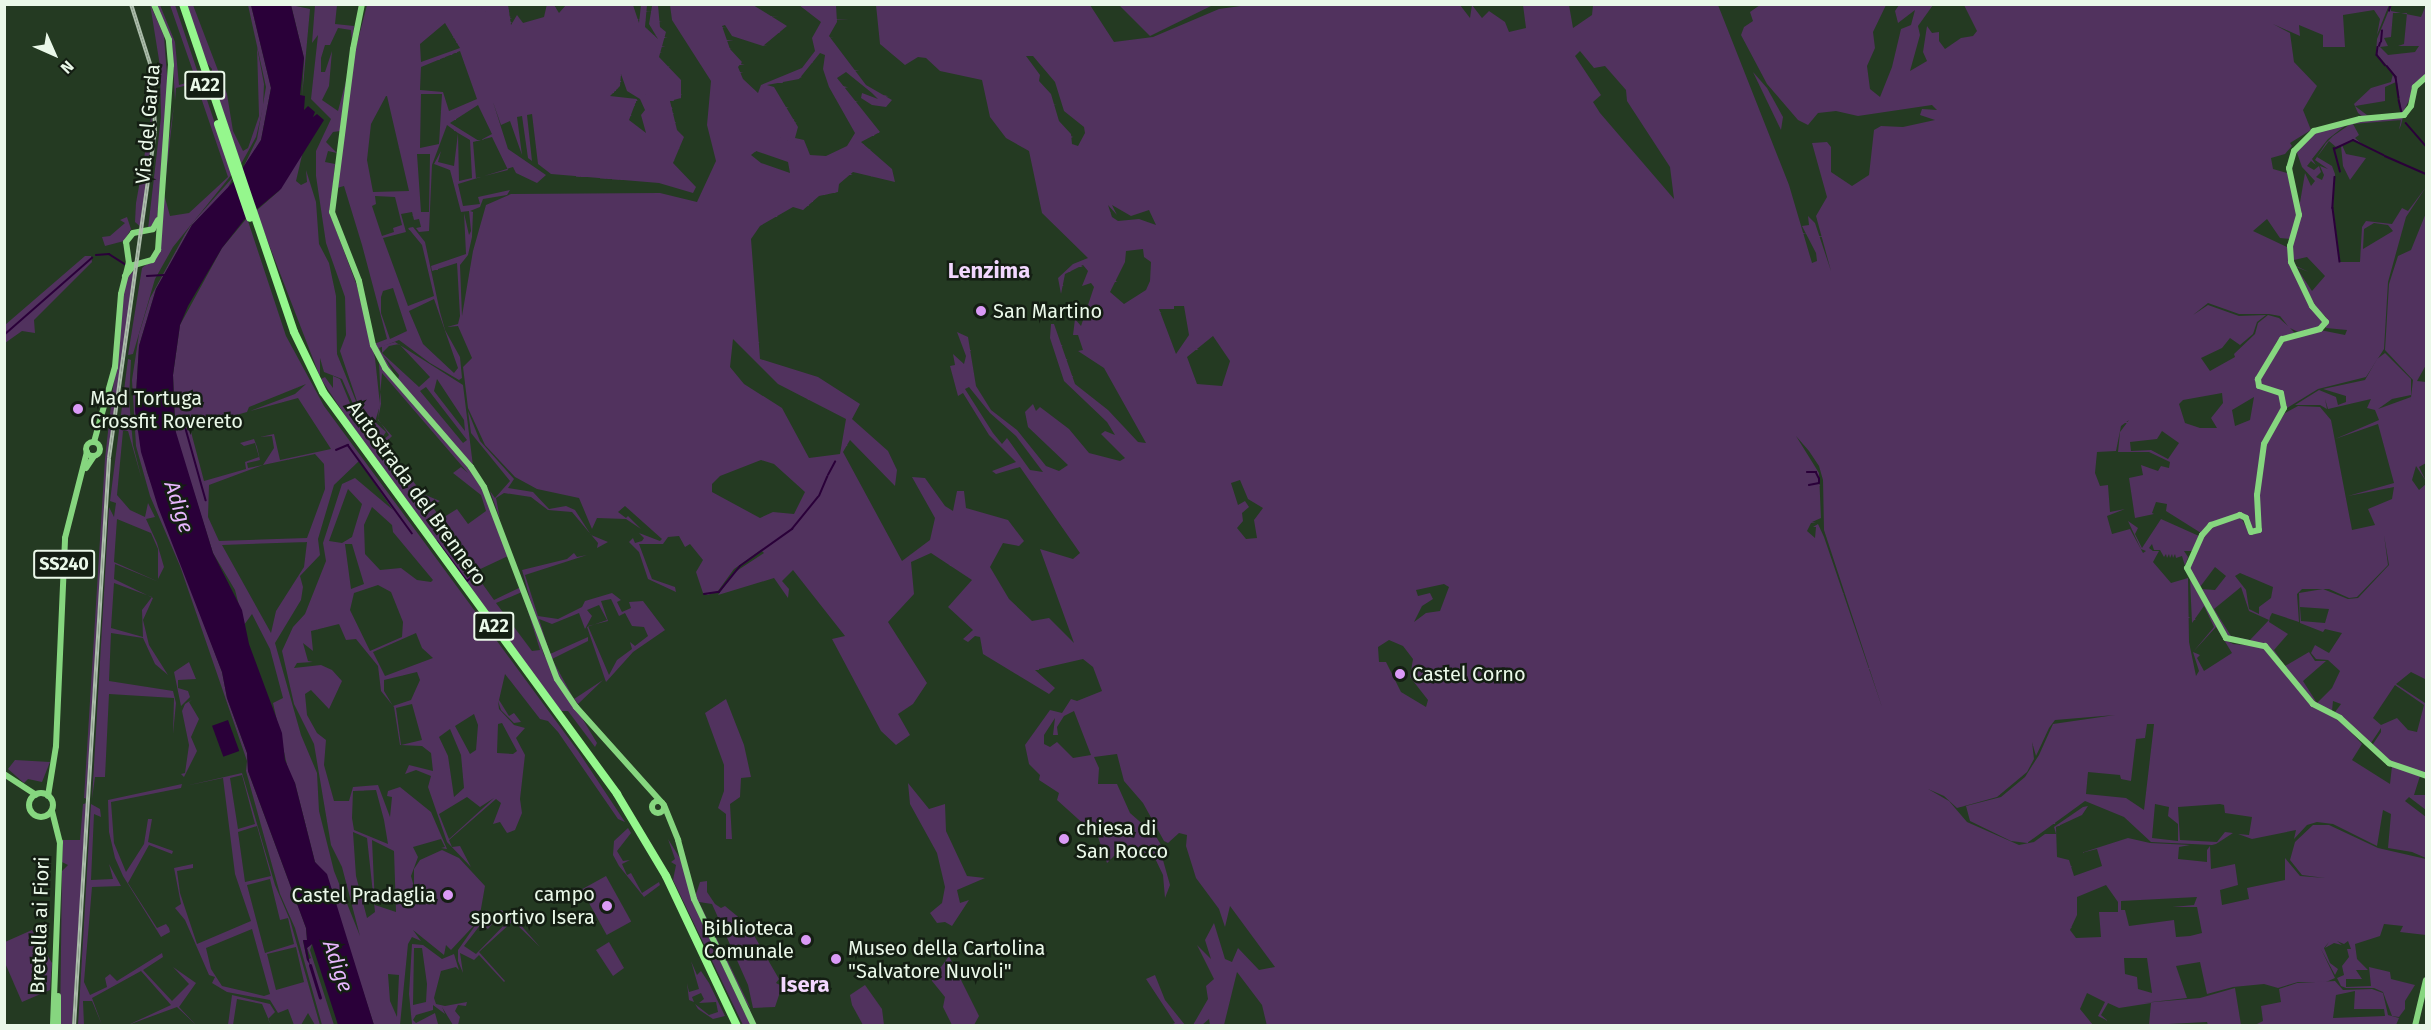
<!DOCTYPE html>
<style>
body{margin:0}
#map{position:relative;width:2431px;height:1030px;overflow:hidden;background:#243a22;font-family:"Fira Sans",sans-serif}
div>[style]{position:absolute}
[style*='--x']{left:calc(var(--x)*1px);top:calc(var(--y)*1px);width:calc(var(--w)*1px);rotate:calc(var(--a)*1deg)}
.green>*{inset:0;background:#51325e;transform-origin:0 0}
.water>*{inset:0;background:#2a0039;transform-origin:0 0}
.stream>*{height:1.5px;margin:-0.75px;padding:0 0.75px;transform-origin:0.75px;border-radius:0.75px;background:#2a0039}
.canal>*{height:3px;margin:-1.5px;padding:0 1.5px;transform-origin:1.5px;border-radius:1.5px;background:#2a0039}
.major>*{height:6px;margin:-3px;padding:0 3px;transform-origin:3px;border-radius:3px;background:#86d67f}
.major>.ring{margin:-3px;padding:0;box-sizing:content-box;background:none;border:6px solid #86d67f;border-radius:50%}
.highway>*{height:8px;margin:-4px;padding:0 4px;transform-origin:4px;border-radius:4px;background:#95f78d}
.rail>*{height:4px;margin-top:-2px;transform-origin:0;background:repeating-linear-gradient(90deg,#141e13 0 4.5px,#aabba9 0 9px);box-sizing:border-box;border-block:2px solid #aabba9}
.dots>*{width:16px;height:16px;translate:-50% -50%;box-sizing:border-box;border:3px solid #141e13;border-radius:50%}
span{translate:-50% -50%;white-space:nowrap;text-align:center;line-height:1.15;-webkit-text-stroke:5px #141e13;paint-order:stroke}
.shield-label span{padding:2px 4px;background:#141e13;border:2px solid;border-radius:4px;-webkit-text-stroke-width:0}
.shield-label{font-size:18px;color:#eaf8e9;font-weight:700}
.street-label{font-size:20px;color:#eaf8e9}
.poi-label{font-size:20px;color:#eaf8e9}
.left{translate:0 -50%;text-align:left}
.right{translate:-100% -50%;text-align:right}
.water-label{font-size:21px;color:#e7b6fd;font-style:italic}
.quarter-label{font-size:22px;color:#f2d7fe;font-weight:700}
.frame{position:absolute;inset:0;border:6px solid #eaf8e9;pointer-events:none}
.north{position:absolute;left:24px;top:24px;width:60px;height:60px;-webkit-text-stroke:4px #141e13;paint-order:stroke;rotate:135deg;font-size:16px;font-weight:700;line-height:24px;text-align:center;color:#eaf8e9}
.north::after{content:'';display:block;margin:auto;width:21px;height:27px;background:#eaf8e9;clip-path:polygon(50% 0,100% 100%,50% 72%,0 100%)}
</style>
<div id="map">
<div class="green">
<i style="clip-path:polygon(150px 4px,164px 36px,168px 88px,157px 220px,148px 229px,161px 117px,160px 66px)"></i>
<i style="clip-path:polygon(evenodd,470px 4px,508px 5px,511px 25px,517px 15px,523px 23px,544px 17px,547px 4px,554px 5px,559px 13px,566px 5px,633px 5px,639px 23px,641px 5px,647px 5px,645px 27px,658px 39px,649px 24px,652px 6px,658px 5px,660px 27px,666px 32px,659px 57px,681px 80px,681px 98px,670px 101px,677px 130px,684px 137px,673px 163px,696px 187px,693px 193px,659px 183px,551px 174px,538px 164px,532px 114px,527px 115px,532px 161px,528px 158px,522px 116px,517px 117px,522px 155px,510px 121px,501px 125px,493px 102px,508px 149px,546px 175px,537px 183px,516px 173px,513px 167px,458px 184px,463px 206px,480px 204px,478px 197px,510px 190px,507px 195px,483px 199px,480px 207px,470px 211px,473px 212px,472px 237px,468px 255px,460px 265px,462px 316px,473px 251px,486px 205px,511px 194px,660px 193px,697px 202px,716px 161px,707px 125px,711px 81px,672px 20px,670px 5px,753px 5px,787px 26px,763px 46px,732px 36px,725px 25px,722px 26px,730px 49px,742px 62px,738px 67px,743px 79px,758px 93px,761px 85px,802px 68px,815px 51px,812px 38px,821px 22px,799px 5px,836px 5px,837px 22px,829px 36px,866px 85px,892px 100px,886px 107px,872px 105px,861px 98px,862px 93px,878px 99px,872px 93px,846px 72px,837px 78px,880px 132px,861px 142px,892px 169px,895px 182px,853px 172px,839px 184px,838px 192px,819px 196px,803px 210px,793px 207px,760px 226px,751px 239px,760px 359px,818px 377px,860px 404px,852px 419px,888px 451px,897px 470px,895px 486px,850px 440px,843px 452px,902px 561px,930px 540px,935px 518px,912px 477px,925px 478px,945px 506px,953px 511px,957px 491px,964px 491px,966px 508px,1008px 520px,1024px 541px,1019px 546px,1003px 543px,990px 567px,1009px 599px,1032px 621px,1049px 618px,1074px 643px,1040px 549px,1073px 559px,1080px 553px,1020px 467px,996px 474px,992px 471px,1016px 462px,989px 435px,963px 393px,958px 396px,950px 366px,955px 365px,953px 354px,964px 364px,966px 356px,957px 332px,968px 337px,976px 386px,991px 410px,1017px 430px,1046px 466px,1059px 471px,1068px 465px,1028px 427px,1025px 412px,1033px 404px,1036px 411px,1040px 407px,1069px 429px,1089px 453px,1120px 461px,1125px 458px,1101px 434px,1105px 431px,1115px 435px,1107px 422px,1064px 381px,1050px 338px,1051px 324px,1054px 324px,1075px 384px,1108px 410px,1138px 442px,1146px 443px,1104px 368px,1078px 351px,1083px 350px,1078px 335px,1073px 335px,1075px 319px,1081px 326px,1094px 287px,1091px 283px,1082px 286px,1088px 271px,1083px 265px,1065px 274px,1061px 294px,1058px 278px,1073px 264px,1088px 258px,1042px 213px,1029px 151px,1006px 138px,990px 117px,982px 80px,940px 71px,926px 58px,918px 57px,905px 65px,880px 44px,876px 5px,1090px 5px,1114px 42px,1153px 37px,1219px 9px,1248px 5px,1460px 5px,1470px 18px,1472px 5px,1482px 18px,1489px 11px,1505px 22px,1509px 32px,1526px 28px,1523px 5px,1569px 5px,1573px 28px,1592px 15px,1593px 5px,1718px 5px,1789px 185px,1812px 263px,1817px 261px,1816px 253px,1802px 226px,1809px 225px,1808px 216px,1815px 223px,1831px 271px,1816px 216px,1827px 197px,1812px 143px,1827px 142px,1831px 147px,1831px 172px,1852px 186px,1869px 175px,1874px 130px,1881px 126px,1903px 127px,1935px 120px,1920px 115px,1922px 109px,1937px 110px,1932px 105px,1858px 116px,1836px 111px,1818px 113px,1808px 125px,1798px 120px,1767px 84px,1741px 35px,1744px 27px,1753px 21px,1750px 12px,1760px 5px,1886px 5px,1873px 32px,1875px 48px,1867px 66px,1870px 89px,1880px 97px,1892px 67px,1901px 29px,1911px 25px,1915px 10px,1898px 23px,1895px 11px,1899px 5px,1933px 5px,1918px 26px,1920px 35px,1910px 71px,1927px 61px,1923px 52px,1927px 26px,1932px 33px,1939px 32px,1939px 41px,1945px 49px,1961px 38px,1973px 36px,1977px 31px,1964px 5px,2389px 5px,2377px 35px,2380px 19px,2374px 10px,2343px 15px,2345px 47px,2323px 47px,2323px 35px,2299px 25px,2300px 36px,2273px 24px,2290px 33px,2294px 62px,2317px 86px,2303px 110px,2311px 130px,2290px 143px,2292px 146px,2285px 154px,2271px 158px,2273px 169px,2287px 173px,2298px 216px,2290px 239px,2280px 238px,2267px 219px,2253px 231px,2289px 248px,2290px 264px,2324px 321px,2319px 327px,2298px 332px,2290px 328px,2295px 333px,2277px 341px,2256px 381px,2258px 387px,2279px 393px,2283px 408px,2262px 447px,2255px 532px,2240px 513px,2201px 533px,2166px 511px,2167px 504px,2156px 502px,2152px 513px,2154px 514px,2135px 518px,2129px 478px,2143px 475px,2141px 465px,2158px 471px,2161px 466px,2169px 468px,2170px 462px,2149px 452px,2118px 452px,2120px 432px,2129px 420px,2121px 426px,2116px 451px,2097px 452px,2095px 473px,2100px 486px,2108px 485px,2110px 512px,2125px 509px,2107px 516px,2112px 534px,2130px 529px,2143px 553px,2146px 551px,2141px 549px,2128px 521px,2138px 528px,2135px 534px,2142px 548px,2161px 519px,2199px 536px,2192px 551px,2184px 551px,2188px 557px,2185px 566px,2182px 556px,2176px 558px,2175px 554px,2173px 558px,2172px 554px,2170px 558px,2169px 554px,2167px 558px,2166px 554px,2164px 557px,2160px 550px,2154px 550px,2152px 544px,2149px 548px,2153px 551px,2159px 551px,2153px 562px,2171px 583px,2188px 578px,2189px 642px,2196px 676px,2199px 671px,2193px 652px,2214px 627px,2204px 606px,2192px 623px,2190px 579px,2224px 639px,2233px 644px,2264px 647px,2304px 695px,2343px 724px,2362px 744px,2352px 760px,2390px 784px,2392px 766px,2426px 777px,2426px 788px,2426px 778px,2420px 776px,2414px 795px,2426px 795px,2426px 810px,2409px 797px,2405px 801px,2426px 817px,2426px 858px,2412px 852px,2388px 848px,2391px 814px,2383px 810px,2377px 846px,2333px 824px,2317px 822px,2307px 825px,2294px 839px,2296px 830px,2252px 839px,2238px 834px,2249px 835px,2252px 817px,2225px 813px,2224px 805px,2220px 804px,2178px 807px,2180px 840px,2217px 842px,2225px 832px,2233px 833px,2216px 844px,2212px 845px,2151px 842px,2124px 817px,2085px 801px,2027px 843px,2011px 841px,1970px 821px,1966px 806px,2001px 797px,2025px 777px,2039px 755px,2053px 724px,2115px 715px,2055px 720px,2049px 728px,2036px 756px,2032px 742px,2034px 759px,2027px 772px,1997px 797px,1957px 808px,1944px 796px,1928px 789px,1949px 801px,1967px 822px,2019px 845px,2034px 842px,2045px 834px,2056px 834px,2054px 827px,2051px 829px,2083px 807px,2088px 806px,2082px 815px,2056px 827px,2057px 857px,2069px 860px,2074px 876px,2102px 866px,2097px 849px,2081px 853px,2128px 838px,2150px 843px,2190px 845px,2179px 847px,2178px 859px,2188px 860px,2207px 862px,2207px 850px,2210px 846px,2211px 869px,2235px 864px,2238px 885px,2220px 890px,2222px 905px,2249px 899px,2247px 888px,2285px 880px,2285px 858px,2300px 876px,2325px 878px,2302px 875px,2290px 860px,2295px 842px,2313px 825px,2329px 825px,2378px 848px,2426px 859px,2426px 935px,2400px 932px,2403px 926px,2384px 924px,2380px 936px,2355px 944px,2357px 959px,2368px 970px,2356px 970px,2362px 979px,2346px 979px,2346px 987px,2371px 986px,2369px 967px,2390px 972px,2391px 979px,2415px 985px,2405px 1001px,2405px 1009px,2399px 1017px,2392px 1016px,2383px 992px,2374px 988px,2346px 988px,2341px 986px,2337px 978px,2344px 975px,2342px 966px,2349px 957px,2347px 949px,2351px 949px,2348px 941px,2344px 944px,2337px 941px,2342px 945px,2334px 943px,2325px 948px,2329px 942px,2324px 948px,2330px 963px,2338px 969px,2335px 975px,2321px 949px,2335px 978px,2326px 982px,2298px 982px,2278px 988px,2264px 984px,2233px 987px,2207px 994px,2200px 962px,2176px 966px,2187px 998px,2143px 1003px,2200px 998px,2235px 988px,2241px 1025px,2208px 1025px,2207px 1022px,2149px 1025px,2151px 1003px,2119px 1008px,2108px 1003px,2101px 1015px,2108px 1021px,2098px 1016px,2105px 1002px,2087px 993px,2080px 1009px,2093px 1025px,1267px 1026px,1262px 1005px,1237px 972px,1224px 1025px,1210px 1025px,1209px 1019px,1202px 1025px,1193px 1025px,1208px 999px,1206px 986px,1214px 979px,1197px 945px,1211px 959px,1205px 940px,1214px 923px,1225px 959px,1232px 962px,1238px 948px,1259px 970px,1275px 967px,1230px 906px,1225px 927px,1219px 909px,1196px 878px,1186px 846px,1187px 835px,1179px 833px,1168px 843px,1164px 841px,1143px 803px,1124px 781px,1117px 754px,1094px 757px,1099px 768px,1098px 784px,1117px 784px,1130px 813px,1155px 835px,1166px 853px,1163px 860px,1170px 885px,1165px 898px,1163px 875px,1152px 852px,1114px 856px,1107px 863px,1098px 837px,1057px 800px,1059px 793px,1039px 780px,1040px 775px,1029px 764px,1025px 745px,1050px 710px,1062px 713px,1071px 699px,1077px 701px,1102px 691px,1093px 667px,1083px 659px,1035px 670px,1055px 688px,1049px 694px,983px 654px,980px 637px,975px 636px,968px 642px,963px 639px,973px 630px,948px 607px,972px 580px,931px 553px,911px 562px,914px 594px,888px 622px,927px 683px,913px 704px,898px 714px,910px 735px,896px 745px,881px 731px,832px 639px,845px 636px,793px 570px,782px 581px,789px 589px,788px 598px,774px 578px,718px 595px,735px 572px,764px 553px,761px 550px,734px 569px,718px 591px,708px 595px,703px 593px,696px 572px,703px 560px,690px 544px,685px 547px,679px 536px,668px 537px,663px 544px,639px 544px,652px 579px,675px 587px,676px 592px,648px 579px,639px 552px,629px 542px,633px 538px,635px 543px,642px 541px,644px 538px,639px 533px,660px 541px,662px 539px,625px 506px,618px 512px,626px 518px,628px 516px,641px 529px,626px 519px,597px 518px,592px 529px,579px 498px,537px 489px,515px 477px,485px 445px,468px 408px,463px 367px,472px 358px,458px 326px,447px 327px,458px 324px,460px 316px,457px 263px,432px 271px,431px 266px,466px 254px,464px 213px,469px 235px,471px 231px,469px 211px,461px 212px,450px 170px,434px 164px,441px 151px,438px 162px,454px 166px,458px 133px,447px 125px,432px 165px,429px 231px,419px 232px,416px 228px,421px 227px,419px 219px,414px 220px,412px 212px,401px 214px,406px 232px,383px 238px,408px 306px,434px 296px,422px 245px,408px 228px,413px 227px,425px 242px,440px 312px,445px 330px,460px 357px,462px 378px,459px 380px,430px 363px,399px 340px,379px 348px,394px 374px,383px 362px,374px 344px,387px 339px,362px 245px,344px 186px,337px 188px,354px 55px,367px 5px,470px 4px,445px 23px,460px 48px,421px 62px,420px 44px,445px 23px,470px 4px,460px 51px,477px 99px,449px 111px,443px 92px,420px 90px,421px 67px,460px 51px,470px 4px,1580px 51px,1594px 68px,1605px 66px,1626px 90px,1627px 101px,1670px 167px,1674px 199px,1600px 113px,1593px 102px,1601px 95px,1575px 56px,1580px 51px,470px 4px,820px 53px,825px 55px,823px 69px,829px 87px,855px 133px,847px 146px,826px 156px,810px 155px,804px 140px,795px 138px,798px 127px,774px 87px,767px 85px,799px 79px,820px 53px,470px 4px,1026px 56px,1033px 56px,1055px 82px,1064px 111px,1084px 127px,1085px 133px,1078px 146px,1072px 144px,1071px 134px,1059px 121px,1051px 94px,1039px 81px,1040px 75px,1026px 56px,470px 4px,621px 74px,627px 91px,640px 99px,645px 110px,641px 115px,646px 133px,629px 120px,637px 99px,610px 96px,620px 86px,621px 74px,470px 4px,421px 94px,442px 94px,439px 144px,420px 148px,421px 94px,470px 4px,386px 96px,387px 96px,409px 191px,373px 192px,367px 160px,371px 124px,386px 96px,470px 4px,478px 105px,492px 134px,479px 141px,450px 123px,478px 105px,470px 4px,458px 133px,470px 140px,472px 178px,459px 181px,458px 133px,470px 4px,492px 137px,508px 170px,476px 178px,473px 142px,492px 137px,470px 4px,756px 151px,788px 162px,790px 173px,761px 163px,751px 155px,756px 151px,470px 4px,417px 154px,430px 154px,429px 212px,421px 212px,417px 154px,470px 4px,375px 196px,395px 197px,402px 225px,393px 228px,394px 232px,382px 236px,372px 206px,376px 204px,375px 196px,470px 4px,1108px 205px,1117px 215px,1112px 205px,1131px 216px,1149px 210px,1156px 225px,1139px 219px,1118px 221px,1112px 217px,1108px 205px,470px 4px,1143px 249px,1144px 257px,1151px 262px,1150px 281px,1146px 290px,1124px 304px,1110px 292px,1125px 262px,1126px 251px,1143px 249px,470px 4px,393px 288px,407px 331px,390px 339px,381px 313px,381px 297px,383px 291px,393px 288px,470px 4px,434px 299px,458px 368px,454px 373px,423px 344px,409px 311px,434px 299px,470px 4px,2208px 303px,2239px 314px,2269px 314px,2280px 316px,2288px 326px,2279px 318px,2268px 315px,2258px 323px,2255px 334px,2234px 354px,2235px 357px,2210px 371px,2201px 358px,2222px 348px,2230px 338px,2240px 345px,2253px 334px,2257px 322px,2266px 315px,2239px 316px,2208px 305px,2193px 315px,2208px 303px,470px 4px,1174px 306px,1184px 306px,1189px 335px,1176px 354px,1159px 309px,1174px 309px,1174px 306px,470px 4px,1213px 336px,1230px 361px,1222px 386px,1197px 384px,1187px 357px,1213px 336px,470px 4px,733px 339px,778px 384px,846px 419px,840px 454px,809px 458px,782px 408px,744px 384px,730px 367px,733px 339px,470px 4px,969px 387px,990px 413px,1016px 436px,1043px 472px,1030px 470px,1007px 438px,1002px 444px,993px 433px,965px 389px,969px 387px,470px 4px,2222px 393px,2223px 403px,2211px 418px,2217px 428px,2200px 428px,2185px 423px,2179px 404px,2183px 400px,2222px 393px,470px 4px,2254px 397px,2250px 420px,2235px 426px,2232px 410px,2254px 397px,470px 4px,2162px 431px,2179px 443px,2168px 459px,2151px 450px,2131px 451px,2130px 442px,2157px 439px,2162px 431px,470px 4px,1796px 436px,1809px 451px,1819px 466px,1823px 480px,1824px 530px,1882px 707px,1824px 537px,1818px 524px,1813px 527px,1816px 527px,1815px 538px,1807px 531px,1811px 523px,1816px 522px,1812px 522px,1821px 518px,1819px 473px,1796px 436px,470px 4px,761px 460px,774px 464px,805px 492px,794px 514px,773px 512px,760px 518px,712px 492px,712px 484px,720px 476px,761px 460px,470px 4px,1240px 480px,1248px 499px,1263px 508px,1254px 520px,1257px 538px,1246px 539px,1237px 528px,1243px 521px,1242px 513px,1249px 507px,1245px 501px,1238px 505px,1231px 483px,1240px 480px,470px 4px,1444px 584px,1449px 587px,1440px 611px,1426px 613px,1414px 622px,1422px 606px,1433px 599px,1430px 593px,1418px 596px,1416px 590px,1444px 584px,470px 4px,2216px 627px,2232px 653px,2204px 671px,2197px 658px,2200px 655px,2193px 652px,2216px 627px,470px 4px,1389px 640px,1403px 646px,1413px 659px,1410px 677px,1428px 700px,1426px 707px,1401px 692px,1386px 662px,1379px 662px,1378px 647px,1389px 640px,470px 4px,1074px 711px,1091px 755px,1073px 758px,1057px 742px,1050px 747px,1044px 744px,1044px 735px,1055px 718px,1053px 735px,1058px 735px,1057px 727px,1064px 716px,1074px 711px,470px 4px,2147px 724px,2154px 724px,2144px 810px,2126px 798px,2086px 794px,2088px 772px,2120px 775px,2121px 779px,2131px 781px,2136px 739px,2145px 738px,2147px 724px,470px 4px,2155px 804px,2169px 807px,2168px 816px,2178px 824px,2178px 841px,2152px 838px,2155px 804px,470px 4px,2106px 885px,2118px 902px,2118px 912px,2099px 912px,2101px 937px,2076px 938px,2070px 930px,2077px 915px,2077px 897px,2106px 885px,470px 4px,2197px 897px,2194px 905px,2172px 907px,2197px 907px,2202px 933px,2190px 936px,2176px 937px,2174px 920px,2129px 926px,2125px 910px,2121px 910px,2121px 901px,2197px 897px,470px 4px,2124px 958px,2147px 958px,2152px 993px,2138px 989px,2137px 977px,2125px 974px,2124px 958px)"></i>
<i style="clip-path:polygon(1207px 4px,1211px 6px,1150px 36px,1119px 5px)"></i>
<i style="clip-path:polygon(156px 5px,160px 5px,175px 42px,179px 85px,196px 80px,170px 5px,175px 5px,232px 174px,173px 247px,155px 279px,133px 354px,128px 355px,142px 268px,158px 255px,162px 185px,174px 105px,164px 194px,170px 216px,189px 213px,228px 177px,196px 83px,176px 88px,175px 101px,172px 44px)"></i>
<i style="clip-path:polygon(187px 5px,193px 5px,227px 94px,233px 131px,243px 151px,248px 148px,259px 116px,257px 47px,264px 84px,263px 108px,256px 137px,241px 164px,212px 79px,212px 69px,206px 62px)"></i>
<i style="clip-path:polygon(248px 5px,251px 5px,271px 88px,261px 140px,242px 170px,257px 139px,266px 87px)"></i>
<i style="clip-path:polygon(291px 5px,310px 9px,302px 97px,304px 58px)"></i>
<i style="clip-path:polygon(315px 5px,337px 5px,335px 24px,354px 26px,352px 43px,351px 30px,338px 28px,330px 45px,325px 45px,321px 58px,321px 72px,325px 72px,332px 51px,329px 86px,322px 100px,338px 111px,347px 77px,340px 131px,333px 132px,326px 142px,337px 153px,328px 151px,325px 162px,335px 164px,330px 214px,357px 286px,375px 358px,380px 405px,375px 422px,386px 432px,382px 438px,360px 420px,342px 379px,324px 372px,320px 358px,320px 377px,256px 211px,279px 191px,303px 151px,296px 181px,301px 185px,307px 182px,306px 170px,316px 202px,319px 244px,329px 263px,336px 296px,337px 354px,362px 416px,340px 351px,346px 335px,345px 297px,326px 243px,316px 176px,316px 151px,331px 119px,311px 99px,318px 35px,312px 43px)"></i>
<i style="clip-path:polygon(evenodd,2391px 5px,2391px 11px,2421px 17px,2426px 5px,2426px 75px,2419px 81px,2402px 114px,2396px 76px,2376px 53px,2377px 39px,2391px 5px,2393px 13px,2407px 13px,2404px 44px,2398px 46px,2419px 46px,2415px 52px,2388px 55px,2380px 47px,2388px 46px,2384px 38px,2391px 37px,2393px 13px)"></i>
<i style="clip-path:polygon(1753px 72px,1767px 88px,1783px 117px,1781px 130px)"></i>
<i style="clip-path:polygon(2393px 74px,2396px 82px,2385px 87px,2385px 101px,2355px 106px,2367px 115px,2381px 116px,2363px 117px,2358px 113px,2354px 104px,2371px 88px,2391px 82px)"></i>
<i style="clip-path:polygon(152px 113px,152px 147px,142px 228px,135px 222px,136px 203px)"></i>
<i style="clip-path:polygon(evenodd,2403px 117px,2401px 125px,2399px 130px,2401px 120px,2353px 124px,2359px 135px,2355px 138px,2363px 145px,2355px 140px,2342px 145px,2346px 154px,2366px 158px,2350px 180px,2343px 166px,2341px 146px,2336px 147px,2329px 141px,2317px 157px,2332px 166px,2335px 174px,2333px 208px,2340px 262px,2360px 262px,2362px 227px,2366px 221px,2392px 224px,2402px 208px,2408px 211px,2426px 187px,2406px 217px,2388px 282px,2384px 349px,2366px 377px,2318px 389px,2287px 408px,2281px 391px,2261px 386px,2261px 376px,2279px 343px,2320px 330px,2345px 335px,2347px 330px,2326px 328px,2326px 317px,2315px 307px,2295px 271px,2292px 250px,2305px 173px,2311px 186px,2315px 181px,2302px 167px,2296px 150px,2313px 133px,2346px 125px,2328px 139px,2312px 159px,2316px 165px,2311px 161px,2307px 166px,2314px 170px,2319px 166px,2321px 172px,2316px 177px,2322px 180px,2324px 175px,2320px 166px,2328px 169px,2315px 160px,2326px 143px,2333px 136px,2352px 123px,2403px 117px,2374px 223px,2388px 225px,2393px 231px,2363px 249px,2364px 229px,2374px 223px,2403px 117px,2307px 257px,2325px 276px,2312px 291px,2296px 267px,2309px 272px,2296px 266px,2294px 260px,2307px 257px)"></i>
<i style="clip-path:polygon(233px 177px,228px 188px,192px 225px,156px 289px,139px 346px,135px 410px,147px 472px,222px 672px,227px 698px,247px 753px,248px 771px,306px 928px,307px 940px,303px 941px,307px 960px,311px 958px,307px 948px,312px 944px,310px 950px,334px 1025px,322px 1025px,295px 928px,280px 894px,246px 771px,247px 761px,180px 566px,150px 496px,136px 446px,132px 380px,139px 334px,150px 298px,185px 234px,193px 222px)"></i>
<i style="clip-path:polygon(evenodd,2426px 213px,2426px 365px,2417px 381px,2426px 382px,2426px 375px,2426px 463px,2419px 467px,2426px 481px,2416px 466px,2412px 480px,2419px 490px,2426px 484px,2426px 775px,2393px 764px,2371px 747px,2381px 732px,2381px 728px,2369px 746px,2335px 712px,2341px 704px,2333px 701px,2332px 711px,2313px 703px,2267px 645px,2229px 639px,2201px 589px,2215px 590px,2226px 576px,2215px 567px,2200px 587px,2189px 570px,2202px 536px,2214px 525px,2240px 516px,2250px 534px,2260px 533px,2258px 494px,2265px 443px,2285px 413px,2298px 406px,2320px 407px,2331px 420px,2352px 530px,2375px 525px,2368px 509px,2392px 499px,2394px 487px,2348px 496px,2394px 483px,2378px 424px,2335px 439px,2379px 420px,2375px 410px,2367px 408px,2371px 399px,2328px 409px,2325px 399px,2327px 409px,2320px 405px,2295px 405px,2319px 390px,2336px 397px,2338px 405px,2346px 402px,2346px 396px,2323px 389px,2365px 380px,2377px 359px,2385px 353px,2411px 379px,2411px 395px,2392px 399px,2378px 409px,2411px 397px,2410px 406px,2413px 380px,2385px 350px,2389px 284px,2398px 256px,2411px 250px,2426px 213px,2384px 535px,2389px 565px,2358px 598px,2348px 599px,2323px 589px,2299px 593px,2300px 623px,2323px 632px,2325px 629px,2342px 633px,2329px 653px,2315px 645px,2311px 653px,2316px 659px,2328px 660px,2340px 671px,2332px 688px,2317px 703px,2303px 681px,2326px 661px,2315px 661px,2309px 652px,2285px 666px,2274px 650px,2288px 634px,2269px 622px,2270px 617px,2272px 613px,2299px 622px,2297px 594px,2302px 589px,2329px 589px,2349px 598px,2357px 597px,2388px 565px,2384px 535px,2426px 213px,2240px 573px,2273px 587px,2271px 598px,2259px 607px,2259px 614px,2249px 609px,2246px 590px,2235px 576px,2240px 573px,2426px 213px,2241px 587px,2249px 611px,2269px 620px,2250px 640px,2231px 636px,2214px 609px,2241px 587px,2426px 213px,2300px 607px,2329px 609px,2325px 623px,2301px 621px,2300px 607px,2426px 213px,2411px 672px,2425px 679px,2425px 703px,2396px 684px,2411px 672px,2426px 213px,2395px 685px,2424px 705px,2417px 732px,2408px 730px,2397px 718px,2381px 725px,2373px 718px,2395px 685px)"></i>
<i style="clip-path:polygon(127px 217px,131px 229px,124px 241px,105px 246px,102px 237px,110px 236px,125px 223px,120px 220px)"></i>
<i style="clip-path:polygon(evenodd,247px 218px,286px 336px,324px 406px,578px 751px,625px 822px,618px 819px,558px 732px,548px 721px,540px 719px,505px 674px,499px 700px,509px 716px,514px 713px,521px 722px,514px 723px,501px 710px,498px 701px,499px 709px,514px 725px,525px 728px,516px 738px,525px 755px,520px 799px,522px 813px,515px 830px,507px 833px,500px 822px,493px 824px,501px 803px,496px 799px,449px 840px,452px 847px,460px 846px,471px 867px,447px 842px,428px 787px,431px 776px,416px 770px,405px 774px,409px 765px,433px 771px,431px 753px,422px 746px,400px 745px,394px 707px,381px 691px,378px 666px,356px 639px,346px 640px,339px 624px,311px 631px,313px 651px,303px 643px,308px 661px,313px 662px,297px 663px,294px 668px,321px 665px,332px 670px,342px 681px,329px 709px,311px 690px,305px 694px,307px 715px,317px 733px,326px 740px,324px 765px,334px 801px,349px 801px,353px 787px,378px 785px,390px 817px,392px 797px,387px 796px,388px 791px,400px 787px,431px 812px,447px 849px,441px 848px,445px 847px,441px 839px,413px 847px,418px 857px,411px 876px,414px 887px,414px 869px,420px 860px,442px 850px,459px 858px,485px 886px,479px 920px,451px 950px,446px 945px,444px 955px,413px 930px,421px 941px,412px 937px,408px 944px,400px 1025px,374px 1025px,325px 874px,315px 862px,295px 783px,289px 774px,273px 703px,283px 698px,270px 649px,252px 614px,244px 625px,235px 590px,213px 553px,176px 436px,173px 375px,180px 325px,222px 248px,247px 218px,306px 384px,295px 394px,250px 411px,298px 398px,331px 449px,280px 460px,274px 434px,260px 437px,272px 436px,274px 448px,263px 465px,248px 468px,247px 463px,260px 460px,257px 447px,254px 439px,240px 443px,244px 446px,255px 443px,259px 457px,245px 462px,246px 469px,204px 481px,190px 428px,247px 412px,249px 407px,306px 384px,247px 218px,315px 454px,324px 464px,325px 489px,307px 538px,219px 541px,208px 517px,209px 485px,263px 465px,315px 454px,247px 218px,359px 461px,393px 510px,355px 478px,342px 484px,323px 543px,326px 561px,305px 614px,293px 627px,282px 651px,294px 704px,314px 744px,331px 845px,342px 867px,360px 936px,334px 871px,319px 811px,317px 773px,301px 735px,275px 643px,301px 600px,303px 587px,300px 576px,320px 555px,318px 539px,334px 485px,359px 461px,247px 218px,348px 489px,362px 504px,352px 537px,342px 543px,329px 541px,348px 489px,247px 218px,372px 507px,392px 525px,393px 532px,433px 580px,431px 582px,417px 580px,401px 568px,380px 570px,365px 554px,364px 525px,372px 507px,247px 218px,307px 542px,304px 567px,276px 611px,271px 633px,222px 545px,307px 542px,247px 218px,345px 544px,352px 544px,364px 584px,351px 589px,345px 544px,247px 218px,378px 585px,391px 592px,403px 622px,402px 637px,370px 651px,350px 610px,354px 593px,378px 585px,247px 218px,416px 633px,422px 648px,433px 658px,385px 676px,373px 652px,416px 633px,247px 218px,417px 672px,420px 680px,411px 700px,393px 706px,384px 691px,384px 680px,417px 672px,247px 218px,412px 704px,422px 740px,401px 745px,396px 708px,412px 704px,247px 218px,474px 714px,478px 725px,476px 750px,470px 754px,455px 726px,474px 714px,247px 218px,502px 723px,517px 751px,513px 754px,497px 753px,498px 724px,502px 723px,247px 218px,450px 729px,461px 755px,464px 788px,454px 797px,448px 756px,439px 737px,450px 729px,247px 218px,376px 790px,384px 820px,388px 844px,354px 830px,352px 818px,353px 791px,376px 790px,247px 218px,467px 797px,480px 807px,494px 798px,449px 839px,439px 814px,467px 797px,247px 218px,353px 832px,367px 838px,375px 912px,367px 918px,356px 876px,353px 832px,247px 218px,372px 840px,394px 851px,396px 912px,375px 905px,372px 840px,247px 218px,388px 974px,399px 975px,397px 1017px,390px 1001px,388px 974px)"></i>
<i style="clip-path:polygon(85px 256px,91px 256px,92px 262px,34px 320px,35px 333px,22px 331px,5px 343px,5px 325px)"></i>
<i style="clip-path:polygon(137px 267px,109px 450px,87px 799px,84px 798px,105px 458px,124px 292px,126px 279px)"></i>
<i style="clip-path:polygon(evenodd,395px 342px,463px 385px,473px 466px,398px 380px,399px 375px,382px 354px,382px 346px,395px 342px,399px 344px,430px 377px,419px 387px,382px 353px,389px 346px,399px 344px,395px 342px,437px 379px,464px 420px,465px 431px,434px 391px,437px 379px,395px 342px,426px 387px,467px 440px,463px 443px,420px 391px,426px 387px)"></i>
<i style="clip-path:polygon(evenodd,128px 359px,131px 360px,129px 399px,133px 445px,142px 480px,128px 431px,123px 431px,117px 495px,130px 510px,145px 517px,148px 503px,155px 517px,146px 519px,157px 543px,164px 567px,158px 579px,158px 549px,151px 533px,117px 519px,114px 562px,159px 582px,115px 564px,114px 579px,153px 598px,143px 620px,149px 645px,168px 675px,155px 664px,143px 638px,111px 633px,109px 681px,173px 691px,176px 703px,173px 734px,174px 698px,109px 694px,105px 777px,95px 777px,92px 799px,109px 507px,114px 517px,116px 503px,110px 501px,128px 359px,114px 583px,152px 597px,142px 610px,143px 637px,111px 628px,114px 583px)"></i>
<i style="clip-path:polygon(evenodd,379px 363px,465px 462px,482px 489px,523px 587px,544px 655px,597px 743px,595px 747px,568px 711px,561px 711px,374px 459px,321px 379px,325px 377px,333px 388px,333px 376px,340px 379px,357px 420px,383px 440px,389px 435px,378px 419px,381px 404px,379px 363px,382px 373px,468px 473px,461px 467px,453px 473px,481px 495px,486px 511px,468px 524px,457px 509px,441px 519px,432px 506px,440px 501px,423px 494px,384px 444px,392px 436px,378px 420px,382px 373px,379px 363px,508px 556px,521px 587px,494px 600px,474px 572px,508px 556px,379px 363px,522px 592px,540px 650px,532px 651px,496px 603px,522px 592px)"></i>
<i style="clip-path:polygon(468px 411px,480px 441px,514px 479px,508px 488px,533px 492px,549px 509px,566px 506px,575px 510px,591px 535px,608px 542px,597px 548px,598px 543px,572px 512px,548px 510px,531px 497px,504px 493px,496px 498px,500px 519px,490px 491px,495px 498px,510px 481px,471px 433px)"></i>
<i style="clip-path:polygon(evenodd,574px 553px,577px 557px,587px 555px,525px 575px,538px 616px,558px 619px,582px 607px,585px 601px,612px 593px,621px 600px,617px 602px,622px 612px,631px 608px,629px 602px,643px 601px,665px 630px,633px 652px,606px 682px,587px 627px,607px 620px,599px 605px,587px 610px,592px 616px,585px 629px,579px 613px,552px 624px,539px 619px,550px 654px,588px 637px,588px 641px,552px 659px,574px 699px,603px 680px,578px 704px,559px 678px,536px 620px,522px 570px,567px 559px,574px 553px,611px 599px,619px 616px,625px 613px,632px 626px,644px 627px,648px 636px,635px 646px,630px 642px,632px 649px,617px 660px,609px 675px,588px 626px,608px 621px,601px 601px,611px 599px)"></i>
<i style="clip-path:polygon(189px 662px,196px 679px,178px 680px,178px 688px,188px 691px,190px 697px,181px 706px,174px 672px)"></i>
<i style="clip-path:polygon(726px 699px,744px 745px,751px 777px,741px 778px,740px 797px,730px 804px,732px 839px,726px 839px,726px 814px,718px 808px,724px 791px,724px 765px,705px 713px)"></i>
<i style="clip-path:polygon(192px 700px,189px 702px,199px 719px,191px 737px,197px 751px,184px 777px,181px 774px,185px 773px,189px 745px,182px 711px,185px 704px,188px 702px)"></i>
<i style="clip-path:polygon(15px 760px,50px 762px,42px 782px,28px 779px,24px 783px,8px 769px)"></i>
<i style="clip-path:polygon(evenodd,242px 773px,275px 885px,290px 920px,320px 1025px,315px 1025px,308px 1013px,301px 1025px,294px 1025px,288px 1009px,278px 1013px,270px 1000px,227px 992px,212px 983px,215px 977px,209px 975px,185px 920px,175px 908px,181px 904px,174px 868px,193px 864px,193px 868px,177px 871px,180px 893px,197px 944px,251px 921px,235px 874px,223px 778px,185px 786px,242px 773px,242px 775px,255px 824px,238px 829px,230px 778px,242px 775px,242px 773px,257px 826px,271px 876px,245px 882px,238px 832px,257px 826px,242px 773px,270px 879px,280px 920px,288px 918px,294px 944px,265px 953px,247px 885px,270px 879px,242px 773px,252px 929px,270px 994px,264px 996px,222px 986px,211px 969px,206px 948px,252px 929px,242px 773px,296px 947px,304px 982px,276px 990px,267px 954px,296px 947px)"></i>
<i style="clip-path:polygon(908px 783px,929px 809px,945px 804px,946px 831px,967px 876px,985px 878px,957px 890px,960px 903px,969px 900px,952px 926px,945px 922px,937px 923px,930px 913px,942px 903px,945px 887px,937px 853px,910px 804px)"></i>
<i style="clip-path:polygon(182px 784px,181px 788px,111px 802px,114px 843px,126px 872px,144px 844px,148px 819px,152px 819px,148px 842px,173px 851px,172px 854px,149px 845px,128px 883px,157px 928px,166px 924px,169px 928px,170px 932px,161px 937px,123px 876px,115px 858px,109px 832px,108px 800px)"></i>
<i style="clip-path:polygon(87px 803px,72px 1025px,60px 1026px,62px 871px,68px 865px,62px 862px,63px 840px,80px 840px,83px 804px)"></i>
<i style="clip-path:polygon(91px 804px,100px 809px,101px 817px,94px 814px,91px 880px,113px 879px,109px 864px,121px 886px,92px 887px,84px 982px,90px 995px,107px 987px,105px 978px,110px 974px,117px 981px,162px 953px,163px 957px,143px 970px,172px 1001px,189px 984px,173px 967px,196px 983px,179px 1007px,196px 1025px,177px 1007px,128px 1025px,171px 1005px,141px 971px,92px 998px,102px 1025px,92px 1001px,83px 1001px,84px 1025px,78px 1025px)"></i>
<i style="clip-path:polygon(628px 828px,631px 833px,617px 851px,623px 861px,630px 860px,622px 864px,627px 875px,631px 873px,642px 893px,659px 882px,660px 885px,644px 897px,619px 866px,613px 855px,614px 841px)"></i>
<i style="clip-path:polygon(668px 839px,681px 860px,693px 903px,745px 1014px,750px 1008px,746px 1002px,695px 897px,700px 882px,707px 881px,707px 892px,715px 904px,721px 908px,725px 906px,748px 925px,779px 979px,776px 983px,782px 986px,775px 1007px,753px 1008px,748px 985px,712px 904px,699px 902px,750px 1007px,751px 1025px,743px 1025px,673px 880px,676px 865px,671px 862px,675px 859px)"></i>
<i style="left:606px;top:876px;width:52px;height:28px;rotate:61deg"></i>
<i style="clip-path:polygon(evenodd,486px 910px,495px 917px,501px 910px,518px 922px,540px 947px,513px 921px,479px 952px,505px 981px,504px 982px,479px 955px,474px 960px,460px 953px,463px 973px,458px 961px,458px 950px,486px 910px,502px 912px,510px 919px,476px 954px,464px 946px,481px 924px,488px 929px,502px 912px)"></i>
<i style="clip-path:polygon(32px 930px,52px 963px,50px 990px,22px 1002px,5px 963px,5px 942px)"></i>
<i style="clip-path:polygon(609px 942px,624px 968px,613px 976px,596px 950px)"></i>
<i style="clip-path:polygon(evenodd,412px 944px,423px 945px,442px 959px,454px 954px,459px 970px,456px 967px,441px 971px,434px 998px,436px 1004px,445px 1006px,467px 1002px,466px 1006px,458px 1005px,455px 1011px,460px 1017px,458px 1025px,453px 1025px,442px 1007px,445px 1014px,433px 1005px,433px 1010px,416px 1015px,413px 1020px,416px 1023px,435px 1013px,438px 1024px,412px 1024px,409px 994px,412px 944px,414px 948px,422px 948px,427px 984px,426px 1002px,413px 1005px,414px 948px)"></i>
<i style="clip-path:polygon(949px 956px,979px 1016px,974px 1025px,952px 1025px,943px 1007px,945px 997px,932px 981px,931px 971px,941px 967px)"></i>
<i style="clip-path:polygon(691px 961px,697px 975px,701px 971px,709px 983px,725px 1016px,713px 1019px,698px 1009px,695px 1004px,709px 1015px,718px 1012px,716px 1002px,699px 1003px,704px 999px,701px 993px,692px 997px,694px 1002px,689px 1000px,687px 983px,689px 992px,699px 989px)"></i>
<i style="clip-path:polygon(1155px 975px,1165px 1000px,1185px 1025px,1171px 1025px,1175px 1023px,1146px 979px)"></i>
<i style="clip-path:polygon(evenodd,2335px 981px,2343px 990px,2372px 989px,2383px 993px,2388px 1015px,2399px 1018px,2396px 1025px,2255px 1025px,2263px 1021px,2261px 1006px,2281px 1002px,2279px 989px,2297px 983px,2335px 981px,2355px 991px,2354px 1009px,2384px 1009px,2385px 1016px,2333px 1018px,2336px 995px,2355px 991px)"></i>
<i style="clip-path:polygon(865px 985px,882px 1009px,884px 1025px,863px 1025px,852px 1005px,850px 995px)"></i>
<i style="clip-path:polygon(232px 995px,270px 1004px,275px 1012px,268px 1019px,271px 1025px,262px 1004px,237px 999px,233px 1025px,228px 1025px)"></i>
</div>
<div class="water">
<i style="clip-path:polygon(251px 5px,291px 5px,304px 58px,300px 95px,305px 96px,304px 110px,308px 106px,315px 112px,313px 117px,317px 114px,324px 120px,281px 189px,244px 220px,222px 248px,188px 306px,180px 325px,173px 375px,175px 429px,213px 553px,242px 610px,249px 644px,282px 733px,285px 760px,295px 783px,315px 862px,327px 874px,374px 1025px,338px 1025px,312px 944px,307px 948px,310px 965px,307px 960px,303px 940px,307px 940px,306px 928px,248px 771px,247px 753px,227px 698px,222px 672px,158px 507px,141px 452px,135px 410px,139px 346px,156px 289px,192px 225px,234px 181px,261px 140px,271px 88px)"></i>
<i style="left:228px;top:720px;width:33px;height:17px;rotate:70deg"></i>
</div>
<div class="stream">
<i style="--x:2389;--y:11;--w:7;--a:-74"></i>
<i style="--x:2381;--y:42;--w:11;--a:-85"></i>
<i style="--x:2379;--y:46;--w:3;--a:-72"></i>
<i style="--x:2378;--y:47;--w:8;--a:97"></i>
<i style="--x:2377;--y:55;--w:13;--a:51"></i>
<i style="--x:2387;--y:66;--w:14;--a:51"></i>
<i style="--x:2396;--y:77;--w:21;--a:82"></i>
<i style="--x:2399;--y:100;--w:13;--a:77"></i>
<i style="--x:2406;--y:123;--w:30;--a:49"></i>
<i style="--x:2385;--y:156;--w:45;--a:23.7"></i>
<i style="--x:2340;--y:172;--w:24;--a:-105"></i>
<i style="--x:2334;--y:149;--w:21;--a:-25"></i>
<i style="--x:2353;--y:140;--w:34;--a:26"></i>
<i style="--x:2335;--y:177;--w:31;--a:94"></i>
<i style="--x:2333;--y:208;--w:54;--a:82.6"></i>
<i style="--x:96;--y:255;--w:13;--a:-4"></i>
<i style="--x:109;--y:254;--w:19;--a:32"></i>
<i style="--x:147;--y:276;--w:17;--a:-3"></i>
<i style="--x:4;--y:335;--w:117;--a:-41.2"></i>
<i style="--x:186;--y:429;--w:74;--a:74.3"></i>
<i style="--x:336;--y:450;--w:13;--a:-23"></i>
<i style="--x:348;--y:445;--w:109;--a:54"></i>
<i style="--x:1807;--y:472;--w:9;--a:0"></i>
<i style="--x:1816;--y:472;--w:7;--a:63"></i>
<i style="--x:828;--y:475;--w:15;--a:-62"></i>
<i style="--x:1809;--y:485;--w:10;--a:-11"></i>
<i style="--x:1819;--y:483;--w:4;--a:-90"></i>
<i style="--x:819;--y:496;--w:21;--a:-67"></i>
<i style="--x:437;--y:541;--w:50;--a:53.1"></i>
<i style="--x:467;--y:581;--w:6;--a:-39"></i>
<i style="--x:704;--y:594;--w:15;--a:-8"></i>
<i style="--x:719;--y:592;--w:33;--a:-51"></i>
<i style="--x:740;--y:566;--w:64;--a:-35.4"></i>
<i style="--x:792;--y:529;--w:41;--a:-50.9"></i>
</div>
<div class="canal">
<i style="--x:310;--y:965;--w:34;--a:73"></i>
</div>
<div class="major">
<i style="--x:362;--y:4;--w:46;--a:101.3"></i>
<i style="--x:353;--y:49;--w:164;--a:97.3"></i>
<i style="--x:332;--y:212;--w:74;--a:68.6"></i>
<i style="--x:359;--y:281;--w:66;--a:77.7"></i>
<i style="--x:373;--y:345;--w:26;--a:62"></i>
<i style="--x:385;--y:368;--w:131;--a:49"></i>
<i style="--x:471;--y:467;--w:24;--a:57"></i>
<i style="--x:484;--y:487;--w:205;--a:69.2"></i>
<i style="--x:557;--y:679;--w:34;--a:56"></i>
<i style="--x:576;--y:707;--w:129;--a:48.1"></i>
<i style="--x:2426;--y:77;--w:15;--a:138"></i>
<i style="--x:2415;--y:87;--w:19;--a:102"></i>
<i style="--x:2411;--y:106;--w:11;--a:128"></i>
<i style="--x:2404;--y:115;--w:44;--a:174.8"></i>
<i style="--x:2360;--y:119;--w:48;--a:165.4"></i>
<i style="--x:2314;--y:131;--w:28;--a:135"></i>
<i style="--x:2294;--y:151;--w:18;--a:106"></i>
<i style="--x:2289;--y:168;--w:48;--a:78"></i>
<i style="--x:2299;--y:215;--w:32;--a:106"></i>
<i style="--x:2290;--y:246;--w:16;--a:86"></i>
<i style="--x:2291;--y:262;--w:49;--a:64.5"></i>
<i style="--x:2312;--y:306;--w:21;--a:49"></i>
<i style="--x:2326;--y:322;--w:9;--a:131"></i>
<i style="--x:2320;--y:329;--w:39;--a:165"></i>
<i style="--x:2282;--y:339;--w:47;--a:121"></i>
<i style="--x:2258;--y:379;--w:7;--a:82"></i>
<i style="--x:2259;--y:386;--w:23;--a:18"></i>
<i style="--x:2281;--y:393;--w:15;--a:79"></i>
<i style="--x:2284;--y:408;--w:41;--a:119.1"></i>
<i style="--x:2264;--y:444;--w:51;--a:97.8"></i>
<i style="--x:2257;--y:495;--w:35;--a:87"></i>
<i style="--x:2259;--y:530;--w:8;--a:166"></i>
<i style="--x:2251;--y:532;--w:15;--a:-110"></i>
<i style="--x:2246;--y:518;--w:7;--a:-153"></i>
<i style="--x:2240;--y:515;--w:31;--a:161"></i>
<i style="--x:2211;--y:525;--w:13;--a:132"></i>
<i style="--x:2202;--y:535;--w:36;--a:114"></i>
<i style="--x:2187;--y:568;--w:80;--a:60.9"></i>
<i style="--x:2226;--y:638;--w:40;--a:12"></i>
<i style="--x:2265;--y:646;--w:75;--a:50.4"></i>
<i style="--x:2313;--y:704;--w:30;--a:27"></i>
<i style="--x:2340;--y:718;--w:67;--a:42.6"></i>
<i style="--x:2389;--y:763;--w:39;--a:19"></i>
<i style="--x:125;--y:276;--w:14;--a:-51"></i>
<i style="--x:134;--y:265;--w:19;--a:-16"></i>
<i style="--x:152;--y:260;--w:12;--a:-59"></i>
<i style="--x:158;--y:250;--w:185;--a:-86"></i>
<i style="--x:171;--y:65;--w:25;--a:-95"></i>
<i style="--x:169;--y:40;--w:39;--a:-113"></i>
<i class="ring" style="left:86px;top:442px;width:8px;height:8px"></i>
<i style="--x:94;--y:442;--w:78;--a:-74.4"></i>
<i style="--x:115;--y:367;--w:73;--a:-85.3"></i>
<i style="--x:121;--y:294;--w:32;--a:-76"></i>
<i style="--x:129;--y:263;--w:21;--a:-98"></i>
<i style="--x:126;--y:242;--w:11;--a:-52"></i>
<i style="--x:133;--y:233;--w:20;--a:-11"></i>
<i style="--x:153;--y:229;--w:10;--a:-61"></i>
<i style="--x:86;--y:468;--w:14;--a:-56"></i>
<i style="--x:4;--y:774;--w:38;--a:33"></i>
<i class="ring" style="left:29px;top:793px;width:18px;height:18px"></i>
<i style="--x:48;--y:796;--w:51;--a:-80.9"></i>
<i style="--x:56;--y:746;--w:208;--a:-87.5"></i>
<i style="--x:65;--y:538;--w:89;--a:-75.7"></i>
<i class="ring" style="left:652px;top:801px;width:6px;height:6px"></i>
<i style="--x:664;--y:805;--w:38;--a:68"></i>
<i style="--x:678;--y:840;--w:61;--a:74.8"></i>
<i style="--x:694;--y:899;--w:140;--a:64.7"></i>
<i style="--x:52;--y:811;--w:32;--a:76"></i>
<i style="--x:60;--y:842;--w:184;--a:92.2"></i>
<i style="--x:58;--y:996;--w:30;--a:90"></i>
<i style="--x:2415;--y:1026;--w:47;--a:-76.6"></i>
</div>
<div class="highway">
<i style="--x:183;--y:4;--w:346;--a:71.3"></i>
<i style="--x:294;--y:332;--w:67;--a:64.2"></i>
<i style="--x:323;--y:392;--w:498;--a:53.8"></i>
<i style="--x:617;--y:794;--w:96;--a:59.1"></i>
<i style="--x:666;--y:876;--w:166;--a:64.7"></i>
<i style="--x:218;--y:124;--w:99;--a:71.2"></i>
</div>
<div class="rail">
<i style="--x:74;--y:1026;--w:569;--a:-86.47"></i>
<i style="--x:109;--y:458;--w:330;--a:-82"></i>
<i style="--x:155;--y:131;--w:58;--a:-92"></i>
<i style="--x:153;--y:73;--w:72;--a:-107.7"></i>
</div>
<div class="dots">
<i style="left:981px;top:311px;background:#da9af6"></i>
<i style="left:78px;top:409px;background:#da9af6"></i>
<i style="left:1400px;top:674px;background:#da9af6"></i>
<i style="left:1064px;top:839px;background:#da9af6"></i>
<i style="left:448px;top:895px;background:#da9af6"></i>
<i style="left:607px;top:906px;background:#da9af6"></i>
<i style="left:806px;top:940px;background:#da9af6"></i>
<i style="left:836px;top:959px;background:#da9af6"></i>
</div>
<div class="shield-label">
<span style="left:205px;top:85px">A22</span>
<span style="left:64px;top:564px">SS240</span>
<span style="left:494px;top:626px">A22</span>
</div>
<div class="street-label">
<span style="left:148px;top:124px;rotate:-85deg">Via del Garda</span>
<span style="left:417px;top:493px;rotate:54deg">Autostrada del Brennero</span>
<span style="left:40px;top:925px;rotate:-88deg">Bretella ai Fiori</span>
</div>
<div class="poi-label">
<span class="left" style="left:993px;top:311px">San Martino</span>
<span class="left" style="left:90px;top:410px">Mad Tortuga<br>Crossfit Rovereto</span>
<span class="left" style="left:1412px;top:674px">Castel Corno</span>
<span class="left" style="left:1076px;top:840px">chiesa di<br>San Rocco</span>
<span class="right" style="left:595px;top:906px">campo<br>sportivo Isera</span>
<span class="right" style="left:436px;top:895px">Castel Pradaglia</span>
<span class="right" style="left:794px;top:940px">Biblioteca<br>Comunale</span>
<span class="left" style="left:848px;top:960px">Museo della Cartolina<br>"Salvatore Nuvoli"</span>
</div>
<div class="water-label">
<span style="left:179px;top:507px;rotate:72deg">Adige</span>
<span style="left:338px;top:966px;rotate:71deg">Adige</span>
</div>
<div class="quarter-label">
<span style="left:989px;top:271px">Lenzima</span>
<span style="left:805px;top:985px">Isera</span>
</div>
<div class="frame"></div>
<div class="north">N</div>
</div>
